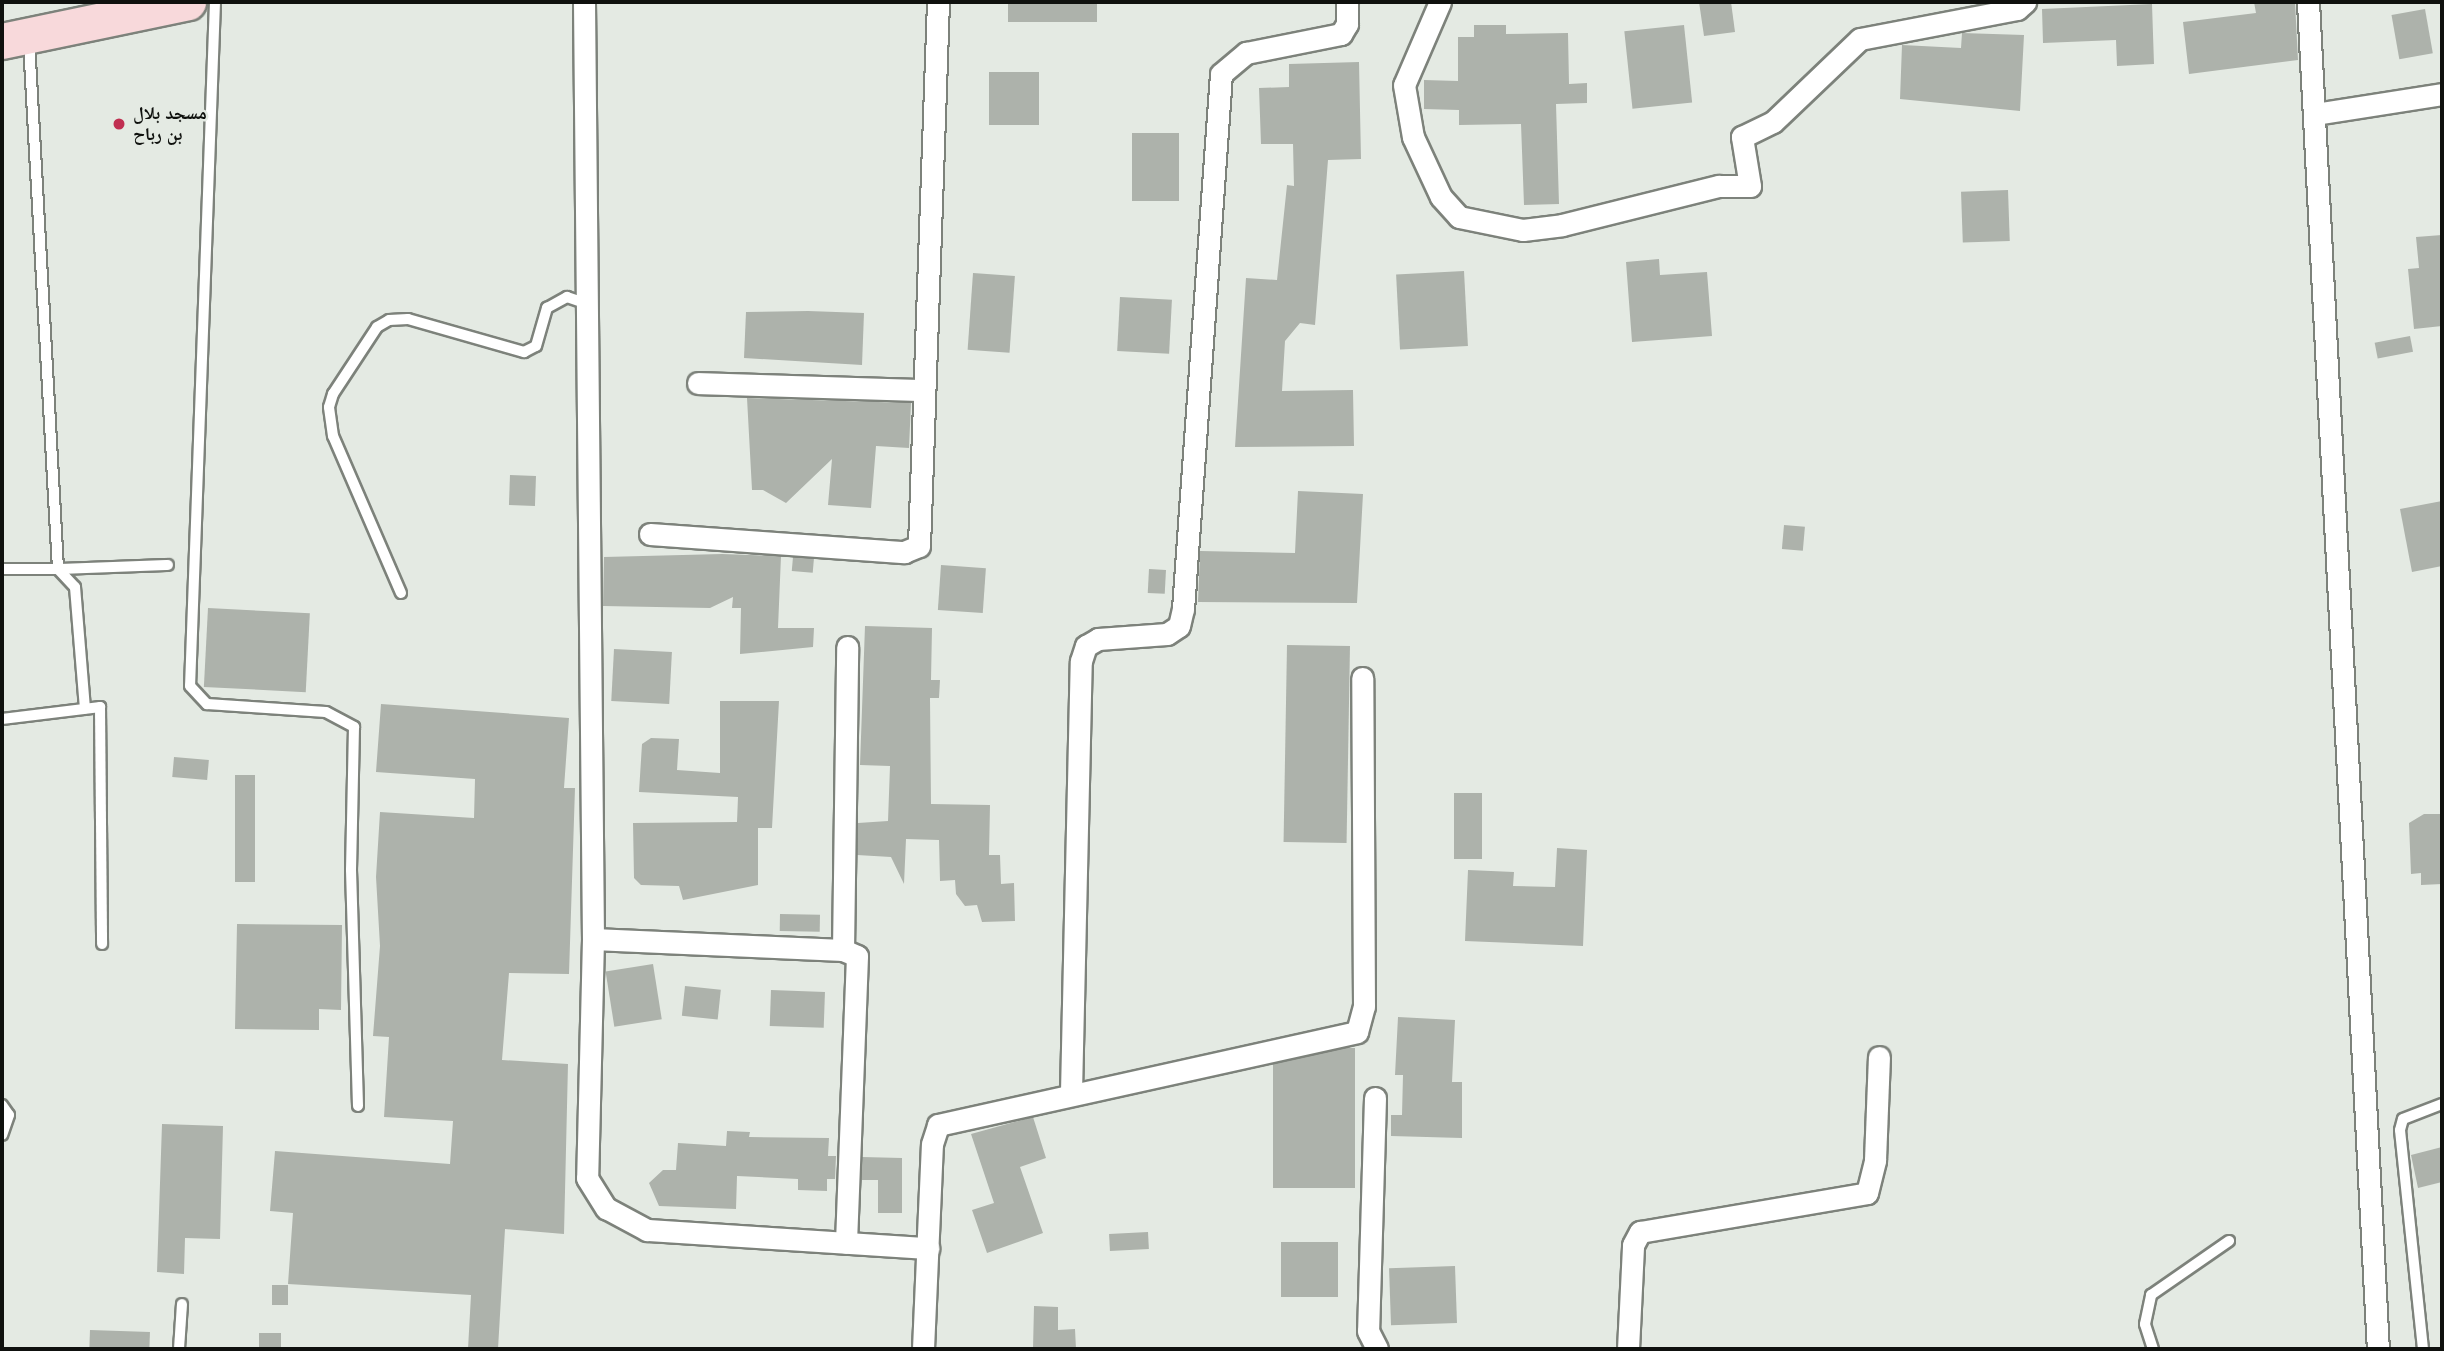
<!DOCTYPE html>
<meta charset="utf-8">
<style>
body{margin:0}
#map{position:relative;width:2444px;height:1351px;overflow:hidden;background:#e4eae3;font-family:Mulish,"Noto Naskh Arabic",sans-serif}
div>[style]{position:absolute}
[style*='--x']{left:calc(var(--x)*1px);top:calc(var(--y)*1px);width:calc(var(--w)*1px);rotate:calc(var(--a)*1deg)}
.building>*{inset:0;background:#adb2ab;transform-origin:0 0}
.roads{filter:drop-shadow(2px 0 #7d827b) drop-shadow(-2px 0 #7d827b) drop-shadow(0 2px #7d827b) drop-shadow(0 -2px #7d827b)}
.service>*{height:10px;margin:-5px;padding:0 5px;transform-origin:5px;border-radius:5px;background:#fff}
.minor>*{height:21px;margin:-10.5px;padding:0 10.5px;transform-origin:10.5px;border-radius:10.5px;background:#fff}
.primary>*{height:35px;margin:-17.5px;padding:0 17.5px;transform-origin:17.5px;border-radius:17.5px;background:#f8d9db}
.dots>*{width:19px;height:19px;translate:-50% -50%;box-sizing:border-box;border:4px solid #e4eae3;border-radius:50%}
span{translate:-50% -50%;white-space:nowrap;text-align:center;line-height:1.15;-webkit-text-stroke:5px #e4eae3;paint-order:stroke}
.poi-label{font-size:18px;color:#0f110e;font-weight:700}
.left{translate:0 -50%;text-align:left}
.frame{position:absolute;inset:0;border:4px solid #0f110e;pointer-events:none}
</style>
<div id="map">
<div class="building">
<i style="left:1008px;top:2px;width:89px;height:20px"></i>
<i style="clip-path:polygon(1699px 2px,1731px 2px,1735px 32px,1704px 36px)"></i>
<i style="clip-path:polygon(2254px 2px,2295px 2px,2298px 60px,2189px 74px,2183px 22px,2256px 13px)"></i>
<i style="clip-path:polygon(2152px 4px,2154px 64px,2117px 66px,2116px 40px,2043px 43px,2042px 9px)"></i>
<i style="left:2425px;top:9px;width:45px;height:34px;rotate:80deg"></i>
<i style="clip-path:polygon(1474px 25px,1506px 25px,1506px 34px,1568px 33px,1569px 84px,1587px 83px,1587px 103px,1556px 104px,1559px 204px,1524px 205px,1521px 124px,1459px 125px,1459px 110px,1424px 109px,1424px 80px,1458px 81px,1458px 37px,1474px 37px)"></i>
<i style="left:1684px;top:25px;width:78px;height:60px;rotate:84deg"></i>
<i style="clip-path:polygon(1962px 33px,2024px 35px,2020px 111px,1900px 99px,1902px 45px,1961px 48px)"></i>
<i style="clip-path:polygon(1359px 62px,1361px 159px,1328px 160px,1315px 325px,1300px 323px,1285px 341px,1282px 391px,1353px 390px,1354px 446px,1235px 447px,1246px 278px,1277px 280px,1287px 185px,1294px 186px,1293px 144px,1261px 144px,1259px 88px,1289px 87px,1289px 64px)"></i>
<i style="left:989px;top:72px;width:50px;height:53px"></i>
<i style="left:1132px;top:133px;width:47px;height:68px"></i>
<i style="left:2008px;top:190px;width:51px;height:47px;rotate:88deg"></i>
<i style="clip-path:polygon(2442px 235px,2442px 326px,2414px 329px,2408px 269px,2419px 268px,2416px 237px)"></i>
<i style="clip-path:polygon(1659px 259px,1660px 275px,1707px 272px,1712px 336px,1632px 342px,1626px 262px)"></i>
<i style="left:1464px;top:271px;width:75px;height:68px;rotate:87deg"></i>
<i style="left:973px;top:273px;width:42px;height:77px;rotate:4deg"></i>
<i style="left:1120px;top:297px;width:52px;height:54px;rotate:3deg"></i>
<i style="clip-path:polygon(808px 311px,864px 313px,862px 365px,744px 358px,746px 312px)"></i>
<i style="left:2410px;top:336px;width:16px;height:36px;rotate:79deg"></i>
<i style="clip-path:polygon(747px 398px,911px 403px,909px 448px,876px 446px,871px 508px,828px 505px,832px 459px,786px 503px,763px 490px,752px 490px)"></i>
<i style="left:510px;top:475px;width:26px;height:30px;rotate:2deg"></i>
<i style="clip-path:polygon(1298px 491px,1363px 494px,1357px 603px,1198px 602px,1200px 551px,1295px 553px)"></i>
<i style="clip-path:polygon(2442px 501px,2442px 566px,2412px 572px,2400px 509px)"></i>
<i style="left:1784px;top:525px;width:21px;height:24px;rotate:5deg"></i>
<i style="clip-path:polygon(722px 554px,781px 556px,778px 628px,814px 628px,813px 647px,740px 654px,741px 608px,732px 608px,733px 597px,710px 608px,603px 606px,604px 557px)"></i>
<i style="left:793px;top:557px;width:21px;height:14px;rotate:5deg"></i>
<i style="left:941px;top:565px;width:45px;height:45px;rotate:4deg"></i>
<i style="left:1149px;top:569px;width:17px;height:24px;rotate:3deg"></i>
<i style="left:208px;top:608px;width:102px;height:79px;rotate:3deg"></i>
<i style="clip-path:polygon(865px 626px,932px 628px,931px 680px,940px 680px,939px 698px,930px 698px,931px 804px,990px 805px,989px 855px,1000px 855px,1001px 884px,1014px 883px,1015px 921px,982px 922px,977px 905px,965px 906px,956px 894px,955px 880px,940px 881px,939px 840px,906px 839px,904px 884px,891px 857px,857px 855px,858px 823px,888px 821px,890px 766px,860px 765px)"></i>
<i style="left:1287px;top:645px;width:63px;height:197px;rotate:1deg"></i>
<i style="left:614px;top:649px;width:58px;height:52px;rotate:3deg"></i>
<i style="clip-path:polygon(720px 701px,779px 701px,772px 828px,758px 828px,758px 885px,683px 900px,679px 886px,641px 885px,634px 878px,633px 823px,737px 822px,738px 797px,639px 792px,642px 744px,651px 738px,679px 739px,677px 770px,720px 773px)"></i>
<i style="clip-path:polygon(381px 704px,569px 718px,564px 788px,575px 788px,569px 974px,509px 973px,502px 1060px,568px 1064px,564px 1234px,505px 1229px,498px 1349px,468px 1349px,471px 1295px,288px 1284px,293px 1213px,270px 1211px,275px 1151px,450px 1164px,453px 1121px,384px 1117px,389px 1037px,373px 1036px,380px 946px,376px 877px,380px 812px,474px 818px,475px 779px,376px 772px)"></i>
<i style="left:174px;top:757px;width:35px;height:20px;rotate:5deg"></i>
<i style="left:235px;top:775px;width:20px;height:107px"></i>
<i style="left:1454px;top:793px;width:28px;height:66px"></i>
<i style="clip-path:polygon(2424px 814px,2442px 814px,2442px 884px,2421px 885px,2421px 873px,2411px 874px,2409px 823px)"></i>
<i style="clip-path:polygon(1557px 848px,1587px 850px,1583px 946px,1465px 941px,1468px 870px,1514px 872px,1513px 886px,1555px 887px)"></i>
<i style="left:780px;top:914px;width:40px;height:17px;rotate:1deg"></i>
<i style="clip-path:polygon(237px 924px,342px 925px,341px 1010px,319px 1009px,319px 1030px,235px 1029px)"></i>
<i style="left:653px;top:964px;width:56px;height:48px;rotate:81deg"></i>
<i style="left:685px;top:986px;width:36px;height:30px;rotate:6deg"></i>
<i style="left:771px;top:990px;width:54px;height:36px;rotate:2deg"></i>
<i style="clip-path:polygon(1398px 1017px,1455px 1020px,1452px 1082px,1462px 1082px,1462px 1138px,1391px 1136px,1391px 1115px,1402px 1115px,1403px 1075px,1395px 1075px)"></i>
<i style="left:1355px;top:1048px;width:140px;height:82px;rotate:90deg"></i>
<i style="clip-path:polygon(1033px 1117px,1046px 1158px,1020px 1167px,1043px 1233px,987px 1253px,972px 1210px,994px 1203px,971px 1134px)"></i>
<i style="clip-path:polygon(162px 1124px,223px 1126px,220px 1239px,185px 1238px,184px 1274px,157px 1272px)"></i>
<i style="clip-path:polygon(727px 1131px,750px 1132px,749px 1137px,829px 1138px,828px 1156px,836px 1156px,835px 1179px,827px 1179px,827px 1191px,798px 1190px,798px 1179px,737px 1176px,736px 1209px,659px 1206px,649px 1183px,663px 1170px,676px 1170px,678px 1143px,726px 1146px)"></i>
<i style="clip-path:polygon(2442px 1147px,2442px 1182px,2418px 1188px,2411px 1155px)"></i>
<i style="clip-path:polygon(862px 1157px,902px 1158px,902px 1213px,878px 1213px,878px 1180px,862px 1180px)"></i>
<i style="left:1148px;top:1232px;width:17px;height:39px;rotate:87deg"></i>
<i style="left:1281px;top:1242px;width:57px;height:55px"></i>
<i style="left:1455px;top:1266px;width:57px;height:66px;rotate:88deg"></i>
<i style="left:272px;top:1285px;width:16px;height:20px"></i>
<i style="clip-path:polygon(1034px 1306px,1058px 1307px,1058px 1330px,1075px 1329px,1076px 1349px,1033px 1349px)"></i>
<i style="left:90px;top:1330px;width:60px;height:19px;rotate:2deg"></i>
<i style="left:281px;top:1333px;width:16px;height:22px;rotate:90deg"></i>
</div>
<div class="roads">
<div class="service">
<i style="--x:215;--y:2;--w:684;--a:92.09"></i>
<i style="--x:190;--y:686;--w:25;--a:47"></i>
<i style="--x:207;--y:704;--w:119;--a:3.8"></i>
<i style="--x:326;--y:712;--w:32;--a:28"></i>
<i style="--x:354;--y:727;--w:143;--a:91.2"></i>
<i style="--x:351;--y:870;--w:236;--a:88.3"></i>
<i style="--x:2;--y:569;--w:56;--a:0"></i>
<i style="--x:58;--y:569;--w:528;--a:-93.15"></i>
<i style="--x:58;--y:569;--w:25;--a:47"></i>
<i style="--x:75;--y:587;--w:122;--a:85.3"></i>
<i style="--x:58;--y:569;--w:110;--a:-2.1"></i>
<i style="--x:401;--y:593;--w:171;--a:-113.4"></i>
<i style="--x:333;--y:436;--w:29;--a:-98"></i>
<i style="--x:329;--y:407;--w:14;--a:-73"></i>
<i style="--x:333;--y:394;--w:80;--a:-56.7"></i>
<i style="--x:377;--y:327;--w:14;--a:-30"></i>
<i style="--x:389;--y:320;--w:19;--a:-3"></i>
<i style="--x:408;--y:319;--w:121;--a:15.9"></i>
<i style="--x:524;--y:352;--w:13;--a:-27"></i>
<i style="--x:536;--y:346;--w:40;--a:-74"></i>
<i style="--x:547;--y:308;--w:23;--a:-29"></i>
<i style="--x:567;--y:297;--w:21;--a:19"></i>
<i style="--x:2;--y:719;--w:99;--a:-7"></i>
<i style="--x:100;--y:707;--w:237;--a:89.5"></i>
<i style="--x:2;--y:1105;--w:12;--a:55"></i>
<i style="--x:9;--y:1115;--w:21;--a:109"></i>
<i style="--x:179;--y:1349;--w:45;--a:-86.2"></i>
<i style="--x:2153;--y:1349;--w:26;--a:-108"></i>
<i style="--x:2145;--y:1324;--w:30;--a:-78"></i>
<i style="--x:2151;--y:1295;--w:95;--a:-34.7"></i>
<i style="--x:2423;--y:1349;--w:220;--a:-96"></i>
<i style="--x:2400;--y:1130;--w:11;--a:-75"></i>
<i style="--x:2403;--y:1119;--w:42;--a:-21"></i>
</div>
<div class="minor">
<i style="--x:584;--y:2;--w:937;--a:89.45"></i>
<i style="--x:593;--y:939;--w:239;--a:91.4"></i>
<i style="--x:587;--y:1178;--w:36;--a:58"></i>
<i style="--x:606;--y:1208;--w:47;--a:28.2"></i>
<i style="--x:647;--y:1230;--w:282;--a:3.7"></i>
<i style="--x:1440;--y:2;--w:90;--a:113.4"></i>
<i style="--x:1404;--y:85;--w:53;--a:80.2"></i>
<i style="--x:1413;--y:137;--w:66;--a:65"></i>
<i style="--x:1441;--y:197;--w:27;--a:48"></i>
<i style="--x:1459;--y:217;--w:65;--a:11.5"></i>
<i style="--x:1523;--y:230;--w:39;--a:-7"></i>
<i style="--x:1562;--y:225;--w:162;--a:-14"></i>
<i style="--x:1719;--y:186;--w:31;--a:0"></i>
<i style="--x:1750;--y:186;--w:50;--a:-99.3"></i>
<i style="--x:1742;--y:137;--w:34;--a:-26"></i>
<i style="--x:1773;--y:122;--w:120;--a:-43.7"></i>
<i style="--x:1860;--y:39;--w:160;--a:-10.8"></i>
<i style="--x:2017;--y:9;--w:11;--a:-41"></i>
<i style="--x:2308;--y:2;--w:1349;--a:87.03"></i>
<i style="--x:2315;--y:114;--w:129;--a:-8.9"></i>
<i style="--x:698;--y:383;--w:226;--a:1.8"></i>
<i style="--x:650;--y:534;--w:255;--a:4.1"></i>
<i style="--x:904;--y:552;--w:16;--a:-22"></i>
<i style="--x:919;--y:546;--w:544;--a:-88"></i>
<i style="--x:593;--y:939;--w:250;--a:2.5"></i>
<i style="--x:843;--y:950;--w:15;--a:23"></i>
<i style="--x:857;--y:956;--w:287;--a:92.2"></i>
<i style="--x:843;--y:950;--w:303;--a:-89.2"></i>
<i style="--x:1071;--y:1092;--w:431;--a:-88.7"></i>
<i style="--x:1081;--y:661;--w:16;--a:-72"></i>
<i style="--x:1086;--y:646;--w:14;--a:-30"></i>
<i style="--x:1098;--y:639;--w:69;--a:-4.1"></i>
<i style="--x:1167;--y:634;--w:14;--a:-34"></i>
<i style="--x:1179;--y:626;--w:17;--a:-77"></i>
<i style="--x:1183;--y:609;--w:536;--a:-85.94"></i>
<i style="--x:1221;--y:74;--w:33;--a:-40"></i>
<i style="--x:1246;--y:53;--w:97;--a:-11.3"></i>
<i style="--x:1341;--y:34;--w:12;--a:-59"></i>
<i style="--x:1347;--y:24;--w:22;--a:-90"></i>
<i style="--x:1375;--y:1098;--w:233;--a:91.7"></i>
<i style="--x:1368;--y:1331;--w:20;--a:63"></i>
<i style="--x:923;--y:1349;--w:205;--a:-87.5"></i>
<i style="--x:932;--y:1144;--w:20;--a:-72"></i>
<i style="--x:938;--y:1125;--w:429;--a:-12.5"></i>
<i style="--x:1357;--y:1032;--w:27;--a:-75"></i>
<i style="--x:1364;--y:1006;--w:328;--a:-90.3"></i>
<i style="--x:1628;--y:1349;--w:104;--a:-87.2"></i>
<i style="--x:1633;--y:1245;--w:15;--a:-62"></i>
<i style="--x:1640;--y:1232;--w:230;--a:-9.7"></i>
<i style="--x:1867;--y:1193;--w:34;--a:-76"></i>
<i style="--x:1875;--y:1160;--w:103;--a:-87.8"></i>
</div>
<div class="primary">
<i style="--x:2;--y:41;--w:190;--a:-11.8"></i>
</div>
</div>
<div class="dots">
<i style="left:119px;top:124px;background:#c02f51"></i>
</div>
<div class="poi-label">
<span class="left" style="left:133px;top:124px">مسجد بلال<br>بن رباح</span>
</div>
<div class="frame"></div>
</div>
